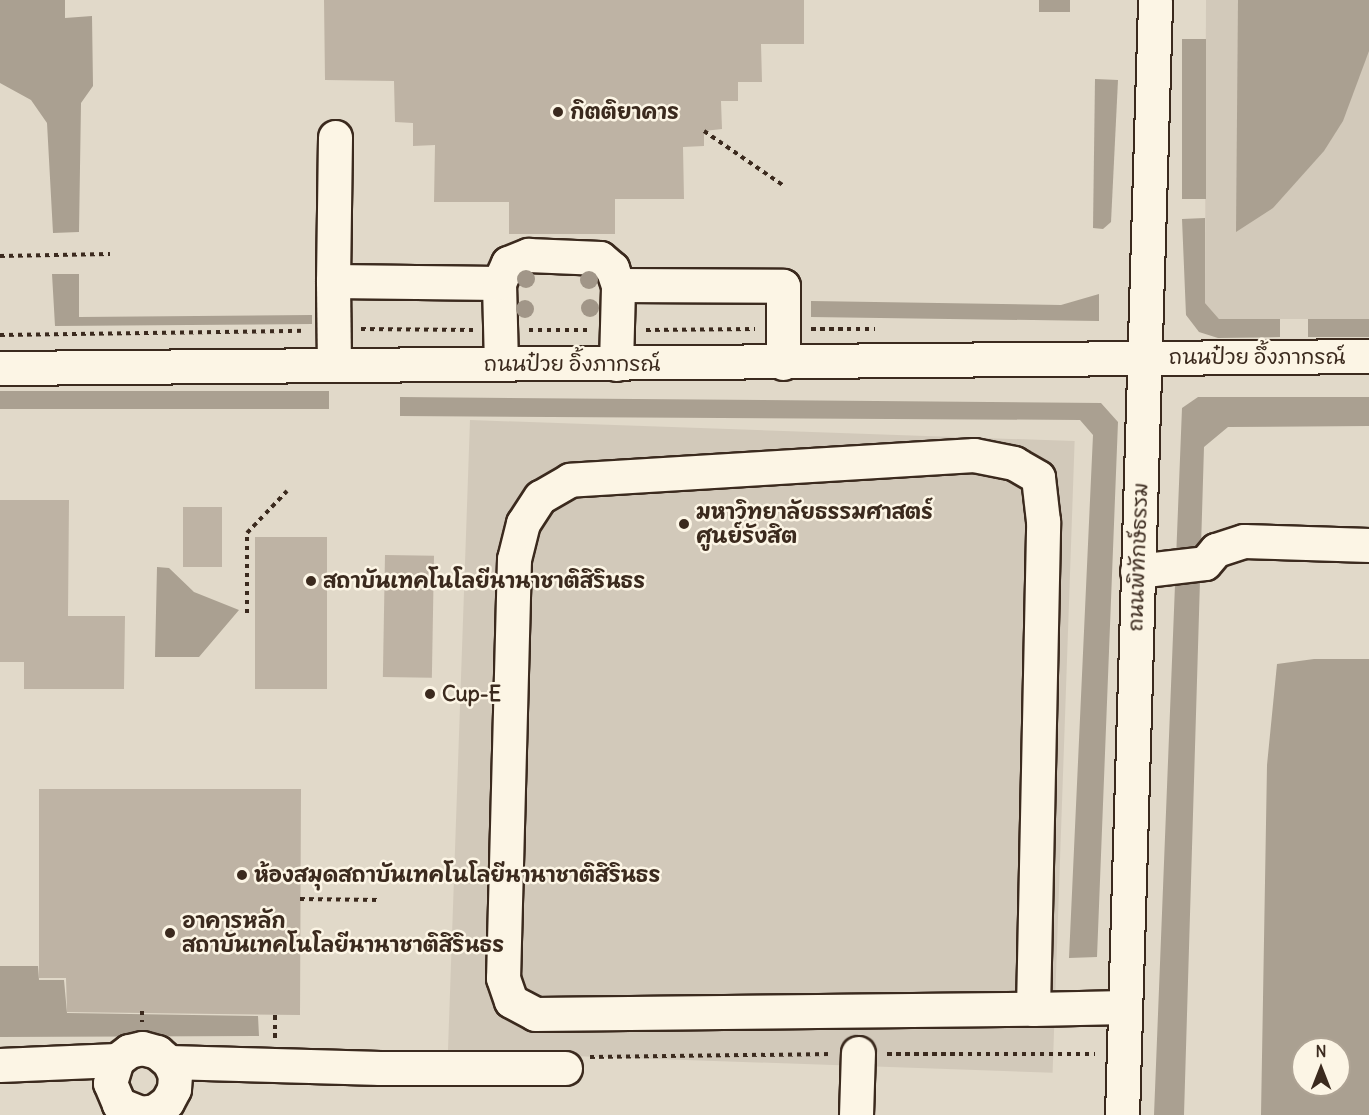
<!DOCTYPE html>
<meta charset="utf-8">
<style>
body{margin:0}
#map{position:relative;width:1369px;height:1115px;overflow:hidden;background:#f0e9d9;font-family:Delius,"Playpen Sans Thai",sans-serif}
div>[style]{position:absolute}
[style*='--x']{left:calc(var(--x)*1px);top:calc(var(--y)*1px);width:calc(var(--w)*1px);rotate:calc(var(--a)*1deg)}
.built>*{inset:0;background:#e1d9c9}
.green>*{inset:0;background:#d2c9ba;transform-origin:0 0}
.water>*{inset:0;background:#aaa091;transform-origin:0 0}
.building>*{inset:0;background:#beb3a4;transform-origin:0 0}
.path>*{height:4px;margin-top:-2px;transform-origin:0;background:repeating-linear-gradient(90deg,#3b2a1e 0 4.5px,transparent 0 9px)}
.roads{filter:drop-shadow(2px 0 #3b2a1e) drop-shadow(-2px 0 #3b2a1e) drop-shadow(0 2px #3b2a1e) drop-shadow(0 -2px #3b2a1e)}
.minor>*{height:33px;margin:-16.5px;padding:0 16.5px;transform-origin:16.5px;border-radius:16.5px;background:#fcf5e5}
.trees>*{width:18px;height:18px;margin:-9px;border-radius:50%;background:#a19688}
.dots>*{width:16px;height:16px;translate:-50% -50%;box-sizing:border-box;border:3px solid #fcf5e5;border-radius:50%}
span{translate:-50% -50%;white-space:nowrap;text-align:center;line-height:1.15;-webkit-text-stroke:5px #fcf5e5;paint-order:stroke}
.poi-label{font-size:21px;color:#3b2a1e;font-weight:700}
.left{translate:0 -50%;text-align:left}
.street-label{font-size:21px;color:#3b2a1e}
.north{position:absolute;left:1291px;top:1037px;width:60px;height:60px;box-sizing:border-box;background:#fcf5e5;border:2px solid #afa495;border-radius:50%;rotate:0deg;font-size:16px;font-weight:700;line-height:24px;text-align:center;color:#3b2a1e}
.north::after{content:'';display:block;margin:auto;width:21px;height:27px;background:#3b2a1e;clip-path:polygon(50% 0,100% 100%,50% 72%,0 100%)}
</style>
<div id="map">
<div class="built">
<i style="clip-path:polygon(evenodd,0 0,1369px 0,1369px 1115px,0 1115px,0 0,1303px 1049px,1339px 1049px,1339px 1085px,1303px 1085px,1303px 1049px)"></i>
</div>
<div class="green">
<i style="clip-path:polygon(1206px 0,1369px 0,1369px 319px,1219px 319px,1205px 303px)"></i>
<i style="left:470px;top:420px;width:605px;height:632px;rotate:2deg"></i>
</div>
<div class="water">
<i style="clip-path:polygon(0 0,65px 0,65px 18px,92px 16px,93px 86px,81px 103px,79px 232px,53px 233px,47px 123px,31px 100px,0 83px)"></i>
<i style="left:1039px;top:0;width:31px;height:12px"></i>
<i style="clip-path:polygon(1238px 0,1369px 0,1369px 51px,1343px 121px,1324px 151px,1273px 208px,1236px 232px)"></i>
<i style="left:1182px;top:39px;width:24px;height:160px"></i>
<i style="clip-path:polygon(1095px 79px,1118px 80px,1111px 222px,1103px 229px,1093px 228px)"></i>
<i style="clip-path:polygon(1205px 218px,1205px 303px,1219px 319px,1280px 319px,1280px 337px,1218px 338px,1199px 332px,1186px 315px,1182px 219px)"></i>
<i style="clip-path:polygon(52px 274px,79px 274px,79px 317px,312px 315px,312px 324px,55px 326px)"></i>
<i style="clip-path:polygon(1099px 294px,1099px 321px,811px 317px,811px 301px,1061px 305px)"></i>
<i style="left:1308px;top:319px;width:61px;height:18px"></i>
<i style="left:0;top:391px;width:329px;height:18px"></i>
<i style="clip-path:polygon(400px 397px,1101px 403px,1118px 422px,1097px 957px,1069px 958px,1093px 435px,1080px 420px,400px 416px)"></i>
<i style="clip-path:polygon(1198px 397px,1369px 397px,1369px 426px,1228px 427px,1204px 447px,1184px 1115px,1154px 1115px,1182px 408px)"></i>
<i style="clip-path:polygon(157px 567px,169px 568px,194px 592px,239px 610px,199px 657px,155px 657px)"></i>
<i style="clip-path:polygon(evenodd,1314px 659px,1369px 659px,1369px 1115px,1261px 1115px,1267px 765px,1277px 664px,1314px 659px,1303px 1049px,1339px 1049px,1339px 1085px,1303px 1085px,1303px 1049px)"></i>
<i style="clip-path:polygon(0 966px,38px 966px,39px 980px,64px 980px,67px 1013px,258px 1016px,259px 1036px,0 1037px)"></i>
</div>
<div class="building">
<i style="clip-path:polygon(324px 0,804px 0,804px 44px,761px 44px,762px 82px,738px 82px,738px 101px,721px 101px,722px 129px,704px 131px,704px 146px,683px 147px,684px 199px,615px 199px,615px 234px,509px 234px,509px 202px,434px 202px,435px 145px,413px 146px,413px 123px,395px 122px,394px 81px,325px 80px)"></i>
<i style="clip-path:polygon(0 500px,69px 500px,68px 616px,125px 616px,124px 689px,24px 689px,24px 662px,0 662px)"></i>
<i style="left:183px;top:507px;width:39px;height:60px"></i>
<i style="left:255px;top:537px;width:72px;height:152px"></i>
<i style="left:385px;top:555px;width:49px;height:122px;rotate:1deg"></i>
<i style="clip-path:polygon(39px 789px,301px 789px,300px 1015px,67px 1012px,66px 978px,39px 978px)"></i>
</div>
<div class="path">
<i style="--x:704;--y:131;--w:97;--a:34.5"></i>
<i style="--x:0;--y:256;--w:110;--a:-1"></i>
<i style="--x:361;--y:329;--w:112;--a:0.5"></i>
<i style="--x:811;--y:329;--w:64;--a:0"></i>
<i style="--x:529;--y:330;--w:61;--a:0"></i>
<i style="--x:646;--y:330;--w:109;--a:-0.5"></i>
<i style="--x:0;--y:335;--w:305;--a:-0.8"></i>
<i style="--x:247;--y:613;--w:80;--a:-90"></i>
<i style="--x:247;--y:533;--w:58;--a:-46.4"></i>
<i style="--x:300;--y:899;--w:80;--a:0.7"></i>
<i style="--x:142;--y:1011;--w:11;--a:90"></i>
<i style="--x:275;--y:1038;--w:23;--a:-90"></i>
<i style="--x:887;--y:1054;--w:208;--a:0"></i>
<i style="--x:590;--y:1057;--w:241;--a:-0.7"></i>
</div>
<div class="roads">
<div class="minor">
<i style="--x:333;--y:281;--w:144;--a:-89.2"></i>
<i style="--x:499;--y:283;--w:81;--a:88.6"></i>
<i style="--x:616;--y:364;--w:79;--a:-88.5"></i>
<i style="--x:334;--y:365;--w:84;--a:-90.7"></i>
<i style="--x:333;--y:281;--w:166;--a:0.7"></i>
<i style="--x:499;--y:283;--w:22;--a:-66"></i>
<i style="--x:508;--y:263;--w:22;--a:-22"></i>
<i style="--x:528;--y:255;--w:72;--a:2.4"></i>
<i style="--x:600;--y:258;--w:16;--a:40"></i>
<i style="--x:612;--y:268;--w:18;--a:71"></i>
<i style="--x:618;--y:285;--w:165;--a:0.3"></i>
<i style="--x:783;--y:286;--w:77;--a:90"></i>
<i style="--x:0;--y:368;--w:1369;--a:-0.5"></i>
<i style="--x:1137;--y:571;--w:68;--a:-6.7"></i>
<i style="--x:1205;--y:563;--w:17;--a:-50"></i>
<i style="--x:1216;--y:550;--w:29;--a:-18"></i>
<i style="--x:1244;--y:541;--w:125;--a:1.8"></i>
<i style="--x:1033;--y:1009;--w:488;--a:-88.8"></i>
<i style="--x:1043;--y:521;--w:44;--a:-96.5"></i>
<i style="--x:1038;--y:477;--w:28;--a:-150"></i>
<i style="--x:1014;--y:463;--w:41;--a:-168.7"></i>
<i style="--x:974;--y:455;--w:405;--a:176.5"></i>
<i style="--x:570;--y:480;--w:34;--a:150"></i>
<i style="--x:540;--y:497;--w:31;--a:123"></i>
<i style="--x:523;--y:523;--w:37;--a:104"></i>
<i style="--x:514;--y:559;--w:419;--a:91.5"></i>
<i style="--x:503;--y:978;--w:24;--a:71"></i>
<i style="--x:511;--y:1001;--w:27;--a:28"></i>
<i style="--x:535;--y:1014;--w:498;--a:-0.6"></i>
<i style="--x:1033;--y:1009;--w:92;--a:-1.2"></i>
<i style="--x:169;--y:1062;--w:211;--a:1.6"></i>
<i style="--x:380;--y:1068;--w:185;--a:0"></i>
<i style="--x:0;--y:1065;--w:117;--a:-2.4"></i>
<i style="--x:117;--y:1060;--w:15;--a:-37"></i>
<i style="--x:129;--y:1051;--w:13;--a:-13"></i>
<i style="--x:142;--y:1048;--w:16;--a:15"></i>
<i style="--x:157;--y:1052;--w:16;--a:40"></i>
<i style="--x:169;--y:1062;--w:14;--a:65"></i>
<i style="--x:175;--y:1075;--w:14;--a:94"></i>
<i style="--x:174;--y:1089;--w:15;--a:118"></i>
<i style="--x:167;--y:1102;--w:15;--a:143"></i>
<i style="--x:155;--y:1111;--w:14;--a:172"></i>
<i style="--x:141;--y:1113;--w:24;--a:-158"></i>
<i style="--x:119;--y:1104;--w:23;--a:-113"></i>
<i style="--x:110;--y:1083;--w:24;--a:-73"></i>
<i style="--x:856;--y:1115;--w:62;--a:-88.2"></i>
<i style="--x:1122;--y:1115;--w:1115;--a:-88.3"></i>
</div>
</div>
<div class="trees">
<i style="left:526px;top:279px"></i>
<i style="left:589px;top:280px"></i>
<i style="left:590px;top:308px"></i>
<i style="left:525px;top:309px"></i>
</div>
<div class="dots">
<i style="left:558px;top:112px;background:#3b2a1e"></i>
<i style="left:684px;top:524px;background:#3b2a1e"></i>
<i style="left:311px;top:581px;background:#3b2a1e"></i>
<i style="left:430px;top:694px;background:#3b2a1e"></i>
<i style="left:242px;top:875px;background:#3b2a1e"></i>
<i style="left:170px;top:933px;background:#3b2a1e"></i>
</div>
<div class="poi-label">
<span class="left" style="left:570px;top:112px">กิตติยาคาร</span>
<span class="left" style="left:696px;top:524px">มหาวิทยาลัยธรรมศาสตร์<br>ศูนย์รังสิต</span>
<span class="left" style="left:323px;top:581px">สถาบันเทคโนโลยีนานาชาติสิรินธร</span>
<span class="left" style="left:442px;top:694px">Cup-E</span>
<span class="left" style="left:254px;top:875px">ห้องสมุดสถาบันเทคโนโลยีนานาชาติสิรินธร</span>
<span class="left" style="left:182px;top:933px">อาคารหลัก<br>สถาบันเทคโนโลยีนานาชาติสิรินธร</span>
</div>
<div class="street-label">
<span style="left:1257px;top:357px">ถนนป๋วย อึ้งภากรณ์</span>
<span style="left:572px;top:364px">ถนนป๋วย อิ้งภากรณ์</span>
<span style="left:1138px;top:557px;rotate:-88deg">ถนนพิทักษ์ธรรม</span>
</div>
<div class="north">N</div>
</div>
